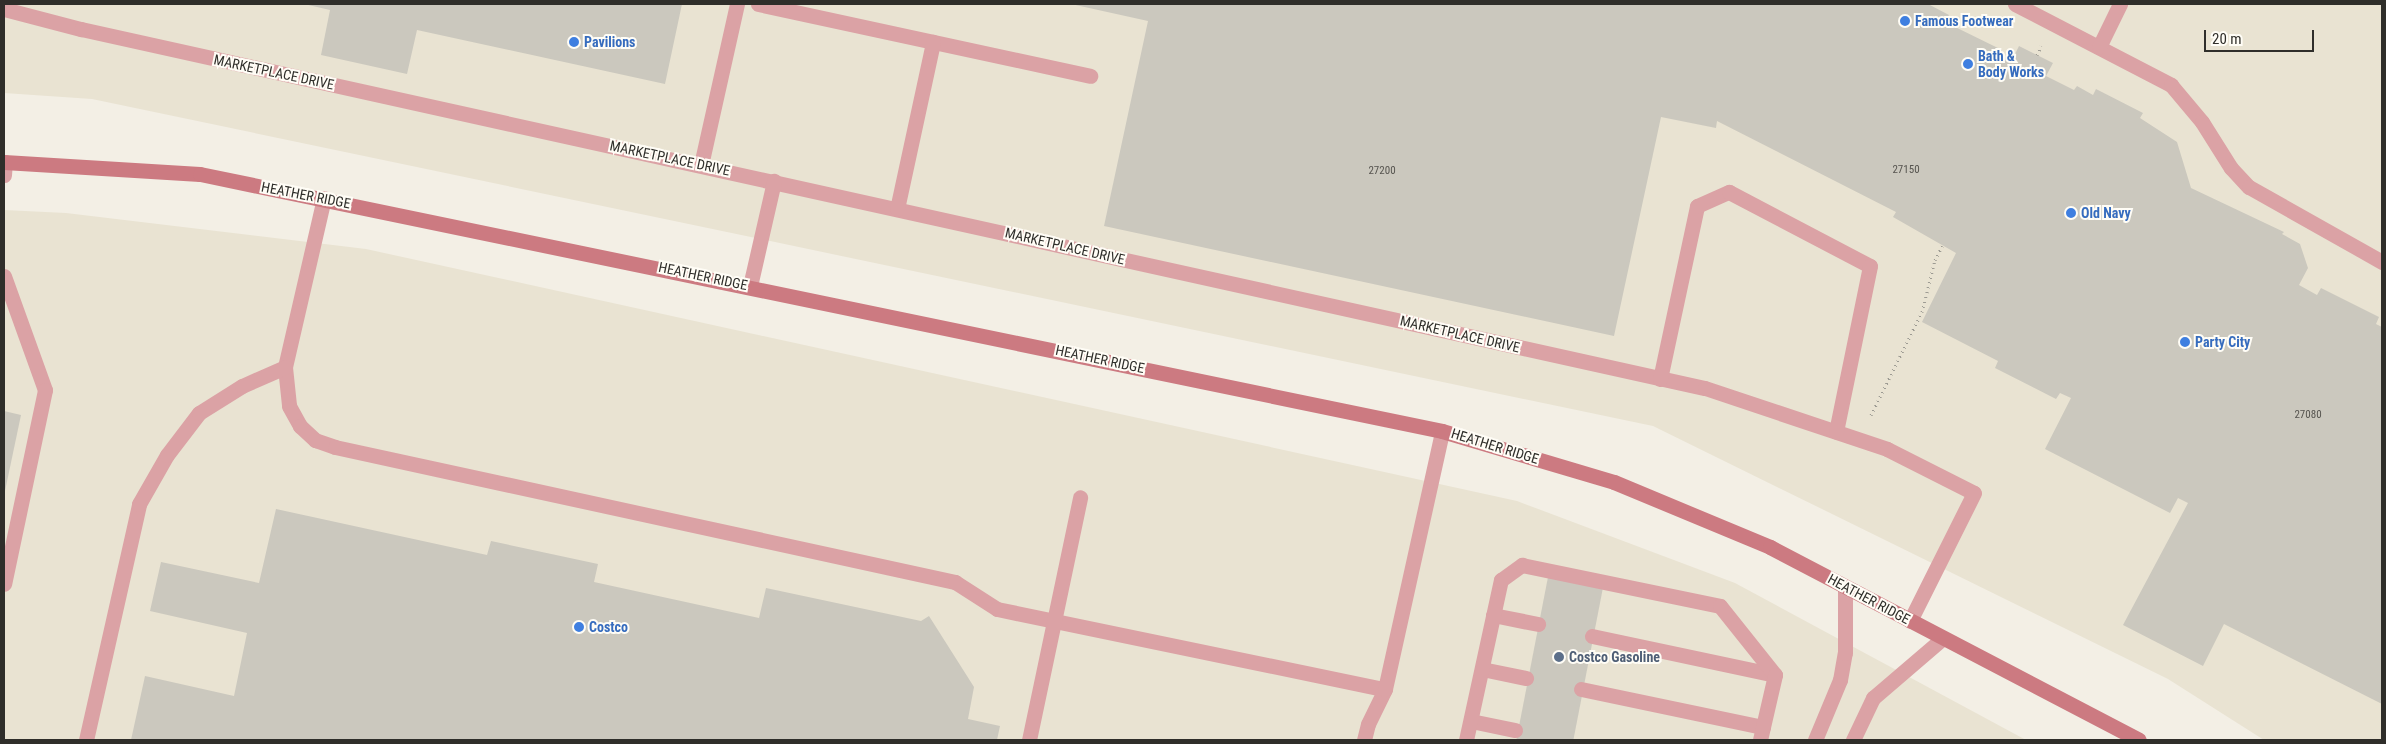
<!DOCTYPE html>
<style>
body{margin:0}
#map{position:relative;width:2386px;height:744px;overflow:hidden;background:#f3efe5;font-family:"Roboto Condensed",sans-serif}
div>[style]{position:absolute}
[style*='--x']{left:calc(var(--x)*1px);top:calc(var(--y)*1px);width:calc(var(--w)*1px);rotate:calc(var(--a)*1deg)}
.built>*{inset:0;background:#e9e3d2}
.building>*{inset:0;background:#cbc8be;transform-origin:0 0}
.path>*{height:3px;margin-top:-1.5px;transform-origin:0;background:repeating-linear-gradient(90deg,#9d9b93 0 1px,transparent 0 5px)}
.lane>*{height:15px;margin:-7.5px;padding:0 7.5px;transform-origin:7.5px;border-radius:7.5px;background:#dba2a5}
.secondary>*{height:15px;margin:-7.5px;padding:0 7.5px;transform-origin:7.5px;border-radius:7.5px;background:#cc7a81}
.dots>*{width:14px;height:14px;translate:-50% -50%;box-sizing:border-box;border:2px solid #fffdf6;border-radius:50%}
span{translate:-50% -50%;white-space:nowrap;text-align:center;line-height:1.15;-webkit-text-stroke:4px #fffdf6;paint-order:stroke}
.number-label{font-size:11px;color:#56544f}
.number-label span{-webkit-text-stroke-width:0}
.shop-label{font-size:14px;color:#366cbe;font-weight:700}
.left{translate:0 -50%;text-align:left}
.street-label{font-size:14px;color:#2f2e2a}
.service-label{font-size:14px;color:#4e5e75;font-weight:700}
.frame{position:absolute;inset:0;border:5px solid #2f2e2a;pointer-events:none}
.scale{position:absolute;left:2204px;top:30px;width:110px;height:22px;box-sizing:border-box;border:2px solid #2f2e2a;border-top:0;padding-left:6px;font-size:15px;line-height:18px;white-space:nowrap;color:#2f2e2a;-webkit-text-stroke:4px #fffdf6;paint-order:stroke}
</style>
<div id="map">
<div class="built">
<i style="clip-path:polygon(4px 4px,2382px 4px,2382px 740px,2264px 740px,2168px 679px,1653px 426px,92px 99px,4px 93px)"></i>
<i style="clip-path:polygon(4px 210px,66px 213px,366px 249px,1517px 501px,1735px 583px,2026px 740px,4px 740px)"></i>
</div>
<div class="building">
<i style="clip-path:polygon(304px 4px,682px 4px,665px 84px,417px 30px,407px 74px,321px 55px,330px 10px)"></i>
<i style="clip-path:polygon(1071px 4px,1928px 4px,1949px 15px,1945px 22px,2002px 50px,2000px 54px,2012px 60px,2019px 46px,2053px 63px,2046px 76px,2074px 90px,2077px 86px,2093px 95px,2096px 89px,2143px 113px,2140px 118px,2177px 142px,2191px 188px,2284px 232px,2282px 234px,2300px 244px,2308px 268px,2299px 285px,2317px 295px,2321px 288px,2379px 317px,2376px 324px,2382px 327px,2382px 704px,2224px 624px,2203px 666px,2123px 625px,2188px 503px,2178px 498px,2170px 513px,2045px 449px,2071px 398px,2060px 393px,2056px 399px,1995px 368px,1998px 361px,1922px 322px,1956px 253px,1893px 217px,1896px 212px,1717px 121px,1716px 128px,1661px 117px,1614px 336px,1104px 226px,1148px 21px)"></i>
<i style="clip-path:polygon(4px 411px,21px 415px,5px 491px,4px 491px)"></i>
<i style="clip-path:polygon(276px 509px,487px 555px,491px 541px,598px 564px,594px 582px,759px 618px,766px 588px,921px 621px,929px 616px,974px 687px,968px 719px,1000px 726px,997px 740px,131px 740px,145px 676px,234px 696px,247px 633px,150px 611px,161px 562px,259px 583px)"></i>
<i style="left:1548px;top:577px;width:56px;height:167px;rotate:11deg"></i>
</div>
<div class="path">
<i style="--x:2037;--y:55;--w:10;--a:-66"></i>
<i style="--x:1871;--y:415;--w:115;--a:-63.7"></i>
<i style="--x:1922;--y:312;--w:54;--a:-76"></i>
<i style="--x:1935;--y:260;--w:16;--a:-63"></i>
</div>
<div class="lane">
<i style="--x:758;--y:4;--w:340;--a:12.2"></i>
<i style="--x:2015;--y:4;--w:176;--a:27.4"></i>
<i style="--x:2171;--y:85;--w:48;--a:50"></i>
<i style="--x:2202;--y:122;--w:54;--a:57.8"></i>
<i style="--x:2231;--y:168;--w:26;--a:47"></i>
<i style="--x:2249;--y:187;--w:153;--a:29.4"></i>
<i style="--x:4;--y:9;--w:80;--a:14.6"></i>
<i style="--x:81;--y:29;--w:1663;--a:12.47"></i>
<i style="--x:1705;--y:388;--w:192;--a:18.5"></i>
<i style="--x:1887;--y:449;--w:97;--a:26.8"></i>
<i style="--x:1974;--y:493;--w:143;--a:116.6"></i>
<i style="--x:2099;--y:47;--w:48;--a:-64"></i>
<i style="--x:701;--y:165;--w:165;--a:-77.4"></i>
<i style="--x:4;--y:175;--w:13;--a:-86"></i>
<i style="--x:324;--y:198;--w:173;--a:103"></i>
<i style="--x:285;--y:367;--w:39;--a:84"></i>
<i style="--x:289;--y:406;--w:23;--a:61"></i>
<i style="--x:300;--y:426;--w:21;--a:43"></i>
<i style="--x:315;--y:440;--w:21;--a:19"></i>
<i style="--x:335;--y:447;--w:635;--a:12.28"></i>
<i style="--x:955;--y:582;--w:50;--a:32.7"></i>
<i style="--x:997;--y:609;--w:396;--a:11.7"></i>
<i style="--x:897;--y:209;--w:171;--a:-77.8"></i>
<i style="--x:4;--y:276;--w:121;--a:70.2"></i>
<i style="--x:45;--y:390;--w:198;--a:101.9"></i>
<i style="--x:750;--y:286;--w:108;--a:-77.1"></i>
<i style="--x:1660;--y:379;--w:177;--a:-77.9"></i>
<i style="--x:1697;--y:206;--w:35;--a:-24"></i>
<i style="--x:1729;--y:192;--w:159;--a:27.7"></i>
<i style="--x:1870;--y:266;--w:169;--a:101.6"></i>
<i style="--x:1493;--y:615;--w:46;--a:11.3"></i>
<i style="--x:1592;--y:636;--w:187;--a:12"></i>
<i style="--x:1482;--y:669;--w:45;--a:11.6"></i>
<i style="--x:1581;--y:689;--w:186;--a:11.8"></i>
<i style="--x:1471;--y:721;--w:45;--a:11.6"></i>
<i style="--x:86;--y:740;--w:242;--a:-77.3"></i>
<i style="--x:139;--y:504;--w:56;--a:-60.3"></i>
<i style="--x:167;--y:455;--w:53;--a:-52.7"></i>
<i style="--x:199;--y:413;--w:51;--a:-32.1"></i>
<i style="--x:242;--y:386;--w:47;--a:-23.8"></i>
<i style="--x:1029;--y:740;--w:248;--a:-78.1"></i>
<i style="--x:1364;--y:740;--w:16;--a:-76"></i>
<i style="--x:1368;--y:724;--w:39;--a:-64"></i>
<i style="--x:1385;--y:689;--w:264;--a:-77.5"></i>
<i style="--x:1466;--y:740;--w:164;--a:-77.7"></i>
<i style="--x:1501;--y:580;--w:26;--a:-36"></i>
<i style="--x:1522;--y:565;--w:202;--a:11.7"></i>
<i style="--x:1720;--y:606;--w:88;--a:51.4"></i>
<i style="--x:1775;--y:675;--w:67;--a:103"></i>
<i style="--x:1815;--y:740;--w:65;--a:-67.4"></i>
<i style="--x:1840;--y:680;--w:27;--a:-80"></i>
<i style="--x:1845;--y:653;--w:66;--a:-90"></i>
<i style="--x:1853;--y:740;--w:47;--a:-64.5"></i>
<i style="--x:1873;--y:698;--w:92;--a:-40.6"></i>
</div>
<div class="secondary">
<i style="--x:4;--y:162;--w:196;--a:3.5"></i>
<i style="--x:200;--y:174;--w:1268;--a:11.69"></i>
<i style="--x:1442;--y:431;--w:179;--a:16.5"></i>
<i style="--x:1614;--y:482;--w:169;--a:22.6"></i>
<i style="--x:1770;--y:547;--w:416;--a:27.6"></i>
</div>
<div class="dots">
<i style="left:1905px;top:21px;background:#3f7fe0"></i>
<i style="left:574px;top:42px;background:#3f7fe0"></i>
<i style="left:1968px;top:64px;background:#3f7fe0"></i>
<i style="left:2071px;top:213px;background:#3f7fe0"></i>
<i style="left:2185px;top:342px;background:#3f7fe0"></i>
<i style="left:579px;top:627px;background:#3f7fe0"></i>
<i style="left:1559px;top:657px;background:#5c6f8a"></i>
</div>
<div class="number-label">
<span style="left:1906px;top:170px">27150</span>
<span style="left:1382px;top:171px">27200</span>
<span style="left:2308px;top:415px">27080</span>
</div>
<div class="shop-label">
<span class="left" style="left:1915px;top:21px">Famous Footwear</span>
<span class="left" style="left:584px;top:42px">Pavilions</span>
<span class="left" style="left:1978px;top:64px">Bath &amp;<br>Body Works</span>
<span class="left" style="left:2081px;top:213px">Old Navy</span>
<span class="left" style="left:2195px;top:342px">Party City</span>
<span class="left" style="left:589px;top:627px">Costco</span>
</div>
<div class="street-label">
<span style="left:274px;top:72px;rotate:12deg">MARKETPLACE DRIVE</span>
<span style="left:670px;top:158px;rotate:12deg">MARKETPLACE DRIVE</span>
<span style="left:306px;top:195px;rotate:11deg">HEATHER RIDGE</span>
<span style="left:1065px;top:246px;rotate:13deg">MARKETPLACE DRIVE</span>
<span style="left:703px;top:276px;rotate:12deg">HEATHER RIDGE</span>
<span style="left:1460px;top:334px;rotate:13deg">MARKETPLACE DRIVE</span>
<span style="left:1100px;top:359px;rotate:12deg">HEATHER RIDGE</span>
<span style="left:1495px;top:446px;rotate:17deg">HEATHER RIDGE</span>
<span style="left:1869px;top:599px;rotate:28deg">HEATHER RIDGE</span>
</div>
<div class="service-label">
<span class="left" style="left:1569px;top:657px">Costco Gasoline</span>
</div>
<div class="frame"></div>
<div class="scale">20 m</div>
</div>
